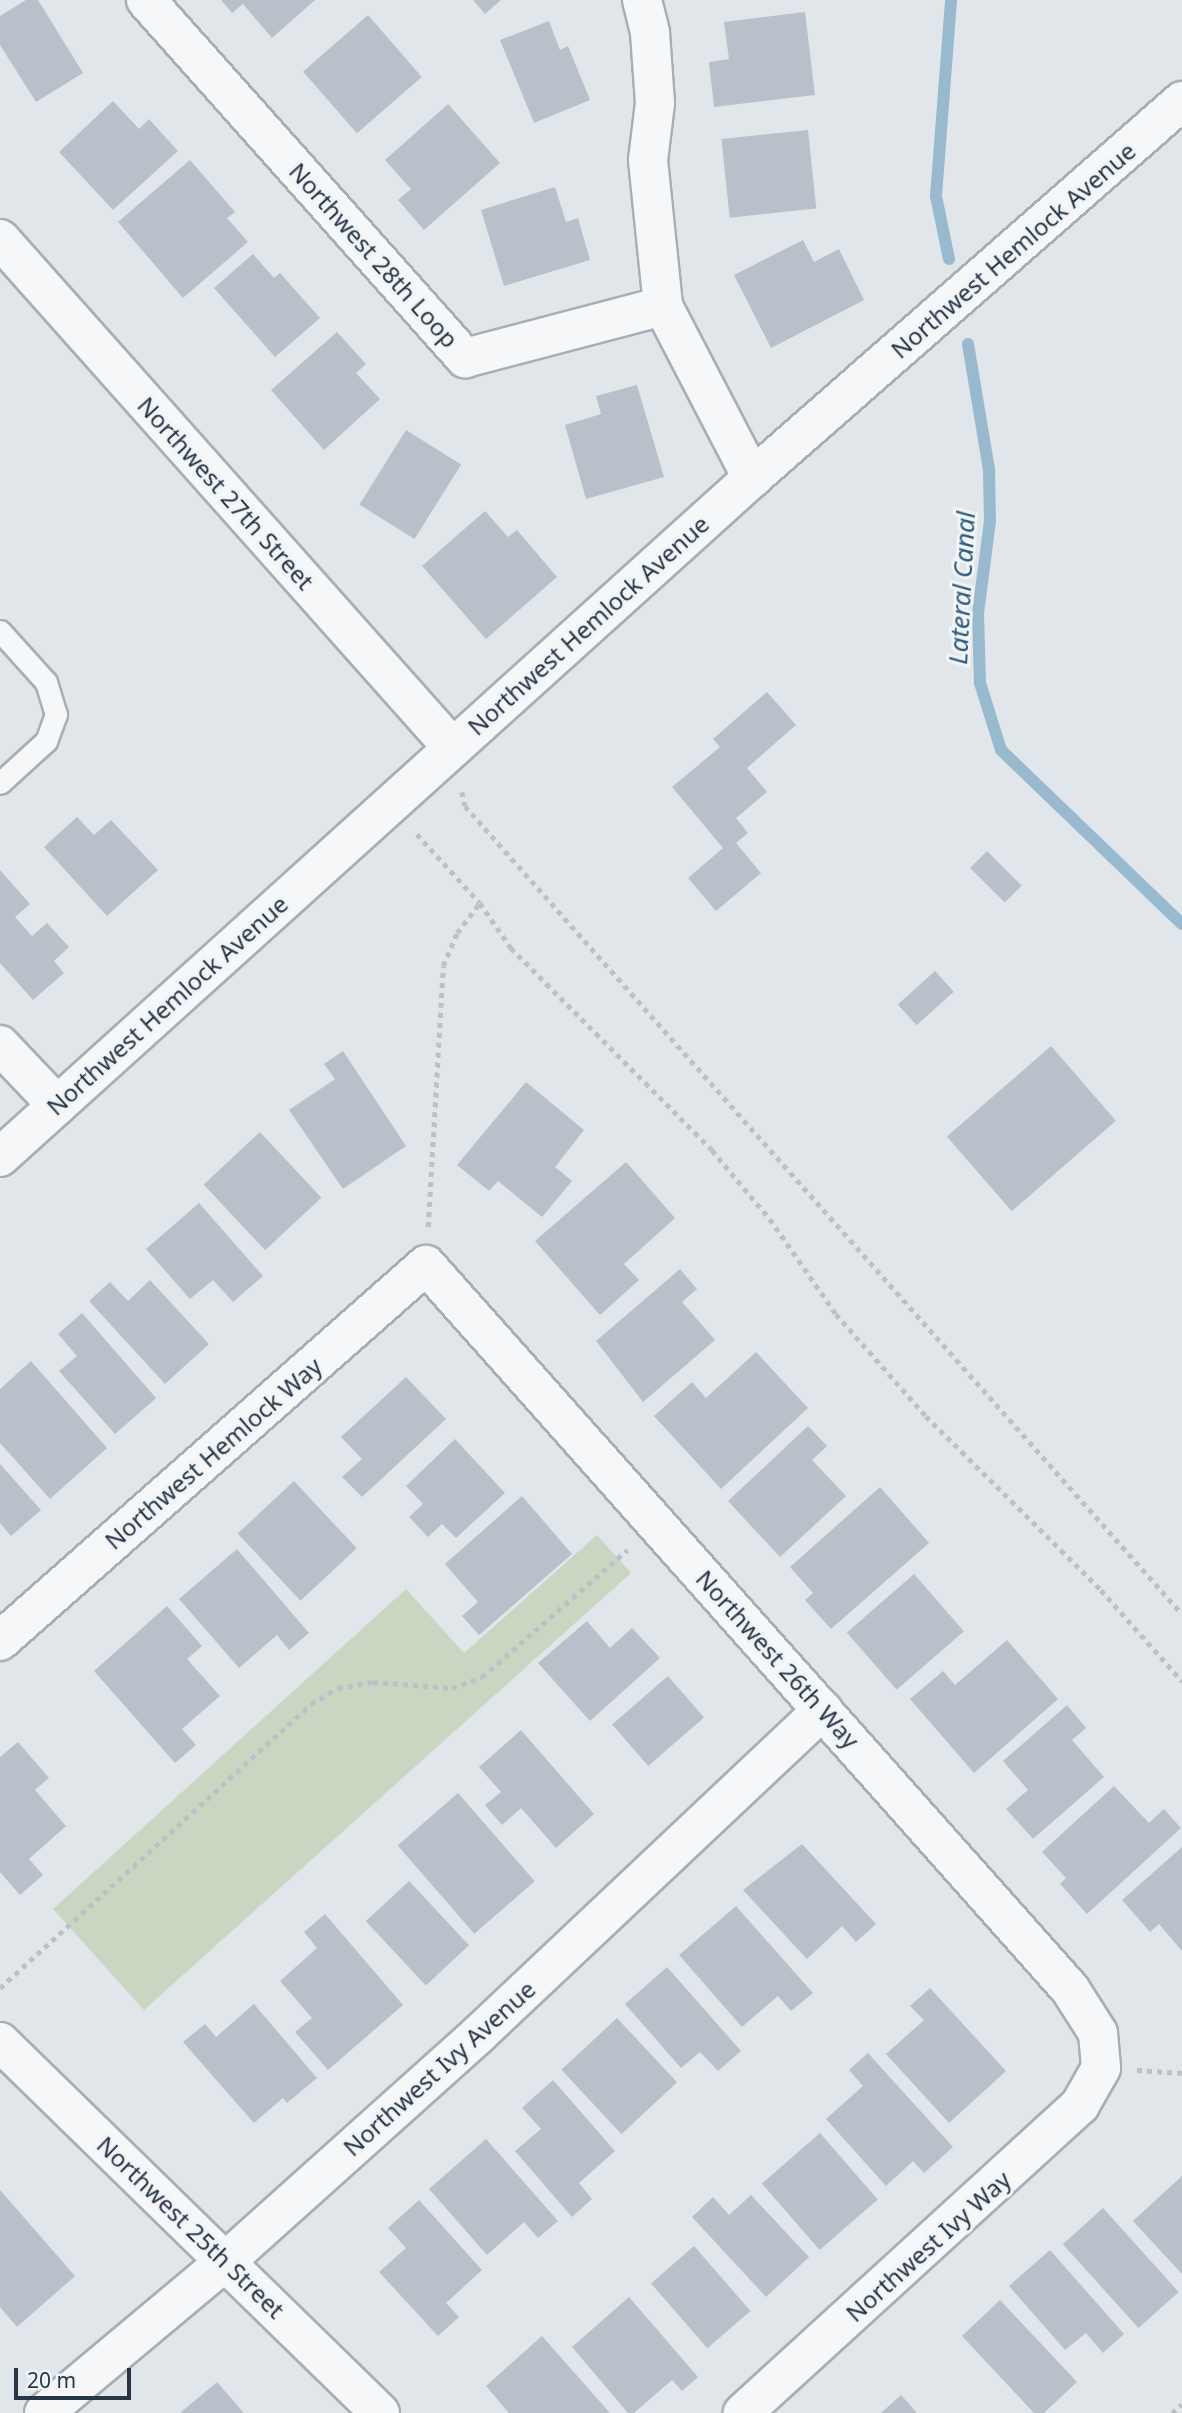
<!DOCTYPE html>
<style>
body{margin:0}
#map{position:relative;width:1182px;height:2413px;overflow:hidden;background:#e1e6eb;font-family:"Noto Sans",sans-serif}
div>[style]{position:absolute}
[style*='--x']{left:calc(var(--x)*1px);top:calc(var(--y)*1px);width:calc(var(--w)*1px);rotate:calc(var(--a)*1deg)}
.green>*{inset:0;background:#c9d6c2}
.stream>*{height:12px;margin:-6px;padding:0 6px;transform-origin:6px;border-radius:6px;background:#99b9cf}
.building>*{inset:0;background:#b8c0ca;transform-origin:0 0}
.path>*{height:4.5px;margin-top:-2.25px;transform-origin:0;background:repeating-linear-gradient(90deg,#bcc1c7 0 5px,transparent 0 10px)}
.roads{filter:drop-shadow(2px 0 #a6aeb6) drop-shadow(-2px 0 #a6aeb6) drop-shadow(0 2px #a6aeb6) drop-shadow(0 -2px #a6aeb6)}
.service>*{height:21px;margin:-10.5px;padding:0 10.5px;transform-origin:10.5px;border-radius:10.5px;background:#f5f7f9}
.minor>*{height:38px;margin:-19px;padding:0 19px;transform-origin:19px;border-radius:19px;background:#f5f7f9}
.tertiary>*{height:38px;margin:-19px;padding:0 19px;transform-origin:19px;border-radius:19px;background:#f5f7f9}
span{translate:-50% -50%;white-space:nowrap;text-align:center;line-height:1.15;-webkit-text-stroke:6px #f1f5f8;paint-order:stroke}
.street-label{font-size:24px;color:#283645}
.water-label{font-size:26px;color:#2d5a7d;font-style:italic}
.scale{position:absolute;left:14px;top:2368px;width:117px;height:32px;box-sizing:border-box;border:4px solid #283645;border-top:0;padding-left:9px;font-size:21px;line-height:24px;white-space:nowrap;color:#283645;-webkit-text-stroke:5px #f1f5f8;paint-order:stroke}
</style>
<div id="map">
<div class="green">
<i style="clip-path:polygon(597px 1535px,631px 1573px,144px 2010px,53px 1909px,406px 1589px,464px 1653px)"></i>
</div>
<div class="stream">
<i style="--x:949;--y:259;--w:64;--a:-101.7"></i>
<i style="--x:936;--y:196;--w:197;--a:-85.6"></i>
<i style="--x:968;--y:344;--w:127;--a:80.5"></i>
<i style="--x:989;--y:469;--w:52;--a:88.9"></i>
<i style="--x:990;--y:521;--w:93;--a:97.4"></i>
<i style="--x:978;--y:613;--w:70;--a:88.4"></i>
<i style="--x:980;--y:683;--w:70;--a:72.6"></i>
<i style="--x:1001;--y:750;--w:251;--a:43.9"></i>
</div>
<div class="building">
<i style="clip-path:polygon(26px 0,38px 0,83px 73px,36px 102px,0 45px,0 16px)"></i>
<i style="clip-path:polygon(221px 0,315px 0,272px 38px,243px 4px,232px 13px)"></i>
<i style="clip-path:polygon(473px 0,501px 0,485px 14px)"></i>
<i style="clip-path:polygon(805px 12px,815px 95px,714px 107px,709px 62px,729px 59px,724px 22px)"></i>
<i style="left:368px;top:15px;width:82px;height:86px;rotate:49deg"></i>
<i style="clip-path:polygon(549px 21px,560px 50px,568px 46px,590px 100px,534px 123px,500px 40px)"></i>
<i style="clip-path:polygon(113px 101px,139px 129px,149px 119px,178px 151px,113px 210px,59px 152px)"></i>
<i style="clip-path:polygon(448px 104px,500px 163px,424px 230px,398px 200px,411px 189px,385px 160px)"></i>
<i style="left:808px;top:130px;width:79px;height:87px;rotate:84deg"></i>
<i style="clip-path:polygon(190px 160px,235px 212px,227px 218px,248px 242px,183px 298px,118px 222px)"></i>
<i style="clip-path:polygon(555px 187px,566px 222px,578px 218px,590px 260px,504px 286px,481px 210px)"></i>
<i style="clip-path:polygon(803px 240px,814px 262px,839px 249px,864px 300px,771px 348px,734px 275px)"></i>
<i style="clip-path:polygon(253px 254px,274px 278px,280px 273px,320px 318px,275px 357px,214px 288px)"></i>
<i style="clip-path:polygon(337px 332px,366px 364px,356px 373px,380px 399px,324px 450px,271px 390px)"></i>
<i style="clip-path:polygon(637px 385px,664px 477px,586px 499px,565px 425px,601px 414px,596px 396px)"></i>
<i style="left:406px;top:430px;width:65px;height:88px;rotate:32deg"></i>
<i style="clip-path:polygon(485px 511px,508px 537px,517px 530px,557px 577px,486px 639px,422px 566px)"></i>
<i style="clip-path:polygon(767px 692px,796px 725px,747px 768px,767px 792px,736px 818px,748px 833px,736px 843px,761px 873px,716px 911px,688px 878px,723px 848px,672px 787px,720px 747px,713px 739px)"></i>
<i style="clip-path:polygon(77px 817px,94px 835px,111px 820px,158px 870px,107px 916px,44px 847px)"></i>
<i style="left:987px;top:851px;width:49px;height:24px;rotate:45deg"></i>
<i style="clip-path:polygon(0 870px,30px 904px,15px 917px,32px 936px,47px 923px,69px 947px,54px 961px,64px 973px,33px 1000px,0 963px)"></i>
<i style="left:935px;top:971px;width:28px;height:50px;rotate:48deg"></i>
<i style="left:1051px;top:1046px;width:99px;height:138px;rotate:49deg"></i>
<i style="clip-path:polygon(343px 1051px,406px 1146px,343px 1189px,289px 1110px,335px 1079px,324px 1064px)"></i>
<i style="clip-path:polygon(526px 1082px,584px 1130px,555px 1167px,572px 1181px,542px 1217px,498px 1181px,489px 1191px,457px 1165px)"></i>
<i style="left:260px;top:1132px;width:90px;height:77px;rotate:47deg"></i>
<i style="clip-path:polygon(626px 1162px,675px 1218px,624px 1264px,639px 1280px,600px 1315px,535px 1241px)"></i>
<i style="clip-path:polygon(199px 1203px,263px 1276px,233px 1302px,213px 1280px,190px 1299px,146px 1249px)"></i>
<i style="clip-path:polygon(680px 1269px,697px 1289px,682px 1302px,715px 1340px,643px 1402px,596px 1341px)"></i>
<i style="clip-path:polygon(150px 1280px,209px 1344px,165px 1384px,89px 1301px,110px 1282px,128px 1301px)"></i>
<i style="clip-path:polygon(82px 1313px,156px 1398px,115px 1434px,59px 1371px,77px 1356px,58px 1334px)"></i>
<i style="clip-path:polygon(756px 1352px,808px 1408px,721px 1489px,654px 1416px,692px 1382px,706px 1398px)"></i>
<i style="clip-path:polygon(31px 1361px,107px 1448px,50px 1499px,0 1443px,0 1389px)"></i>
<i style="clip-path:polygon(406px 1377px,446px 1419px,362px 1497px,342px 1477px,362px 1459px,341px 1437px)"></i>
<i style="clip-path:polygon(808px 1426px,827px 1446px,812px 1460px,846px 1496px,780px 1557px,728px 1501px)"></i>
<i style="clip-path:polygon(455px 1439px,505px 1493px,456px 1538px,442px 1524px,428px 1537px,409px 1517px,423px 1504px,406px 1486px)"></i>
<i style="clip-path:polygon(0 1464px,41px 1510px,11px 1536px,0 1523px)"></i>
<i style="left:294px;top:1481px;width:92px;height:77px;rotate:47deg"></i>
<i style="clip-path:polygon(880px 1487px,929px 1543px,831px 1629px,805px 1600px,813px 1593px,790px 1567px)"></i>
<i style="clip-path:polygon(522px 1496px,572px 1554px,479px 1635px,462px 1616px,478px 1602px,445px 1564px)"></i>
<i style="clip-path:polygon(237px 1549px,309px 1633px,289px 1650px,277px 1635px,239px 1668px,179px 1599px)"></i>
<i style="left:914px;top:1574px;width:76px;height:89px;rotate:49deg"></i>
<i style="clip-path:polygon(167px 1606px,202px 1646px,187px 1659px,220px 1696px,182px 1729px,196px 1745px,175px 1763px,94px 1671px)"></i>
<i style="clip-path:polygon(587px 1621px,610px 1648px,632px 1628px,660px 1658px,590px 1721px,538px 1663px)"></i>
<i style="clip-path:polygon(1007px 1640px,1058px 1699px,974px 1773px,910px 1699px,943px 1671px,955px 1685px)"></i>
<i style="left:668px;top:1676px;width:55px;height:74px;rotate:49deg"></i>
<i style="clip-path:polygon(1067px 1705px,1086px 1728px,1072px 1740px,1104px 1777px,1033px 1839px,1006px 1809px,1028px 1790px,1003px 1761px)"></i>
<i style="clip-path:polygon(521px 1730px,594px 1814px,556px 1848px,521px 1808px,502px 1825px,485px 1805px,501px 1792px,479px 1767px)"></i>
<i style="clip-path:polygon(18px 1742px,49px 1778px,35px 1790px,66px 1826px,29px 1859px,43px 1875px,20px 1895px,0 1872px,0 1757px)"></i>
<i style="clip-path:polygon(1114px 1786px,1149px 1823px,1164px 1809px,1181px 1828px,1087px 1914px,1060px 1884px,1066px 1878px,1042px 1852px)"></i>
<i style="left:458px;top:1793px;width:117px;height:80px;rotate:49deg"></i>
<i style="clip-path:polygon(802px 1844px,876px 1924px,856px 1942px,842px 1926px,807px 1959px,743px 1890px)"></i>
<i style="clip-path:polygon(1182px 1847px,1182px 1951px,1159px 1924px,1150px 1932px,1122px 1900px)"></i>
<i style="left:409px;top:1881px;width:88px;height:59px;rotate:47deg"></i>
<i style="clip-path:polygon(736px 1906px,813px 1993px,791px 2011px,778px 1996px,742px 2027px,679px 1955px)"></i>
<i style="clip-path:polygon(325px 1914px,403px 2005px,328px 2070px,295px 2032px,312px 2018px,280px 1981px,317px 1948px,304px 1932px)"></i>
<i style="clip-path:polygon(667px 1967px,741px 2051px,718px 2071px,700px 2052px,681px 2068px,625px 2004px)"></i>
<i style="clip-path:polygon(930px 1988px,1006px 2071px,949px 2123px,886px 2054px,924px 2020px,910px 2006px)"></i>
<i style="clip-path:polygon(254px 2004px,317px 2078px,287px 2103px,283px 2098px,254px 2123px,183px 2042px,205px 2024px,216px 2037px)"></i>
<i style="left:617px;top:2018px;width:88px;height:76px;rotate:47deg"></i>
<i style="clip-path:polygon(868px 2053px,953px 2147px,924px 2173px,913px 2161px,886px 2186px,826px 2119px,863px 2086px,849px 2070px)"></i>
<i style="clip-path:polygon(553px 2080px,615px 2151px,579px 2183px,592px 2199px,572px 2217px,515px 2151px,541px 2129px,522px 2108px)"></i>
<i style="left:820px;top:2133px;width:88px;height:77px;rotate:49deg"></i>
<i style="clip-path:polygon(486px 2139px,558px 2221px,538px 2238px,524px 2222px,487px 2255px,429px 2189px)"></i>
<i style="clip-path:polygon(1182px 2176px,1182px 2274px,1133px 2221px)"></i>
<i style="clip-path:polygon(0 2190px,75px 2276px,17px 2327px,0 2307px)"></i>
<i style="clip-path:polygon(751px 2195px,809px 2257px,766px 2297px,692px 2217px,713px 2197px,729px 2215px)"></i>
<i style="clip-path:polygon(419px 2200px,482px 2270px,446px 2303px,459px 2317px,438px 2336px,379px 2272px,406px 2248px,388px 2228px)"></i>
<i style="left:1103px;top:2208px;width:113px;height:54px;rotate:48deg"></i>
<i style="left:694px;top:2246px;width:86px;height:57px;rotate:49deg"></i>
<i style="clip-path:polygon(1050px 2250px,1124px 2334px,1103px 2353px,1086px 2333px,1065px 2350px,1009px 2286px)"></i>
<i style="clip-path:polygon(629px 2297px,698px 2377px,682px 2391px,672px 2380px,634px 2413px,628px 2413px,572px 2347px)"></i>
<i style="clip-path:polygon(1000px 2300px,1077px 2382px,1044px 2413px,1034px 2413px,962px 2336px)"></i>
<i style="clip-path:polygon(542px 2336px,610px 2413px,509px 2413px,486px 2386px)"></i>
<i style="clip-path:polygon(217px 2382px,244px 2413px,180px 2413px)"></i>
<i style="clip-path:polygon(901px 2395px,917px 2413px,881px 2413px)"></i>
</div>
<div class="path">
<i style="--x:462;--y:792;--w:14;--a:78"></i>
<i style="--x:465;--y:806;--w:1080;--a:48.41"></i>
<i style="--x:417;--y:834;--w:93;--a:47.6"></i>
<i style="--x:480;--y:903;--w:55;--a:55.4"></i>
<i style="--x:511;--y:948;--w:285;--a:45.1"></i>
<i style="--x:712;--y:1150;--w:90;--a:50"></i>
<i style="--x:770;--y:1219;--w:116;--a:55.2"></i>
<i style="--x:836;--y:1314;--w:136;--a:48.6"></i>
<i style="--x:926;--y:1416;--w:247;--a:44.8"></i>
<i style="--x:1101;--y:1590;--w:122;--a:48.3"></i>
<i style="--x:428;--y:1227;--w:261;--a:-86.7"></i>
<i style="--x:443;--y:966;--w:36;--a:-67"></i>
<i style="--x:457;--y:933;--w:38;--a:-53"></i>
<i style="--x:0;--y:1988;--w:421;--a:-42.4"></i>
<i style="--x:311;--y:1704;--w:31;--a:-31"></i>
<i style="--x:338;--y:1688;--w:36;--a:-10"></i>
<i style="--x:373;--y:1682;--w:79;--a:4.3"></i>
<i style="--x:452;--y:1688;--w:32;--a:-20"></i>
<i style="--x:482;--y:1677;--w:193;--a:-41.2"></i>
<i style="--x:1137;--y:2070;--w:45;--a:3.8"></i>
<i style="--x:1172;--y:2413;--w:13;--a:-42"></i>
</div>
<div class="roads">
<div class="service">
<i style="--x:0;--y:631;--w:69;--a:48"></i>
<i style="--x:46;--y:682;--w:34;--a:73"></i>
<i style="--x:56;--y:714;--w:29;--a:110"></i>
<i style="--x:46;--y:741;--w:62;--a:137.6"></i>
</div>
<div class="minor">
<i style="--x:146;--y:0;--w:480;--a:48.3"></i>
<i style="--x:465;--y:358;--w:205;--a:-14.7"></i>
<i style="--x:642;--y:0;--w:34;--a:76"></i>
<i style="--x:650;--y:33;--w:70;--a:85.9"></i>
<i style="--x:655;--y:103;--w:57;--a:97"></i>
<i style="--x:648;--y:160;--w:147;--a:84.1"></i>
<i style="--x:663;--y:306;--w:194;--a:62.6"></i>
<i style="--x:0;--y:1045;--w:83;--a:46.5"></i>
<i style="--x:0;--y:1641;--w:568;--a:-41.43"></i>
<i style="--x:426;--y:1265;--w:969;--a:48.35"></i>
<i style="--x:1070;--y:1989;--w:52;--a:57.5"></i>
<i style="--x:1098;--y:2033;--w:35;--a:85"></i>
<i style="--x:1101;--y:2068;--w:43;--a:119.6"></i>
<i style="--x:1080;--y:2105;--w:457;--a:137.6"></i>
<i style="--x:0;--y:2042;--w:531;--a:44.31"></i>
<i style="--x:44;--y:2413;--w:237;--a:-39.9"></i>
<i style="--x:226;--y:2261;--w:341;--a:-41.9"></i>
<i style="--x:480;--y:2033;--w:471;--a:-43.3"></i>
</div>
<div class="tertiary">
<i style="--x:0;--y:239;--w:680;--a:48.34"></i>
<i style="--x:0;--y:1157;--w:1013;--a:-42.08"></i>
<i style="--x:752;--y:478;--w:572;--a:-41.24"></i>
</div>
</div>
<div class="street-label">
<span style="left:1013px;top:250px;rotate:-41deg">Northwest Hemlock Avenue</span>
<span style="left:374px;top:255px;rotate:48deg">Northwest 28th Loop</span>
<span style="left:226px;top:493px;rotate:48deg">Northwest 27th Street</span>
<span style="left:588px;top:625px;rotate:-42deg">Northwest Hemlock Avenue</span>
<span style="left:167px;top:1005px;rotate:-42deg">Northwest Hemlock Avenue</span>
<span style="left:213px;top:1453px;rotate:-41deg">Northwest Hemlock Way</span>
<span style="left:778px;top:1659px;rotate:48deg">Northwest 26th Way</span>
<span style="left:439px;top:2068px;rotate:-42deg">Northwest Ivy Avenue</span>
<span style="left:191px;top:2227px;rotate:44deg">Northwest 25th Street</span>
<span style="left:928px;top:2246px;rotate:-42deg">Northwest Ivy Way</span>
</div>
<div class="water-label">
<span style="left:962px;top:588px;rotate:-87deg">Lateral Canal</span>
</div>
<div class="scale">20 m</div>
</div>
